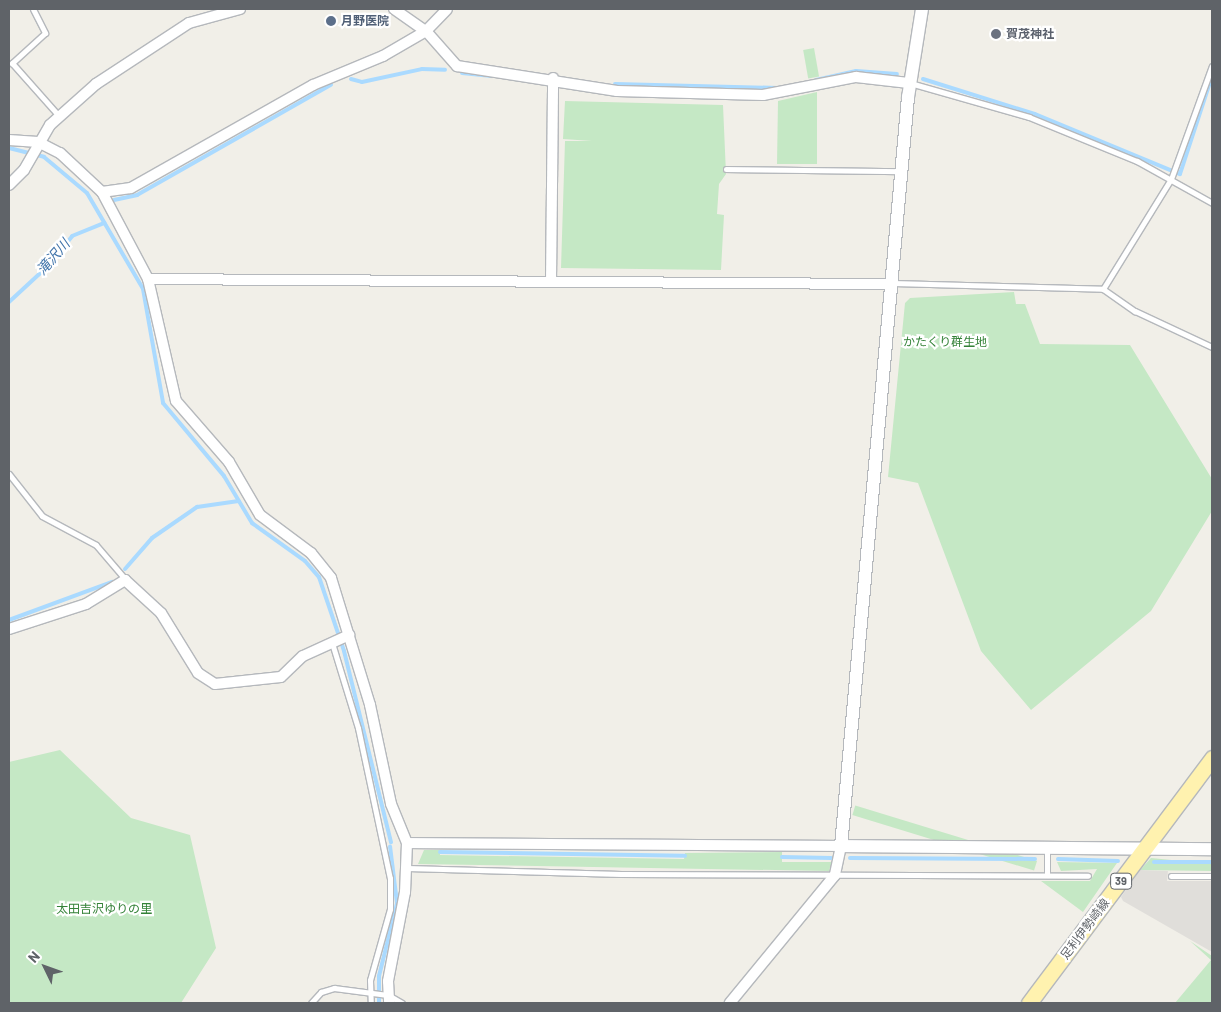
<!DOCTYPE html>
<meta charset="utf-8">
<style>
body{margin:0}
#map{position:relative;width:1221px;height:1012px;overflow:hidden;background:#f1efe8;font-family:Barlow,"Noto Sans JP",sans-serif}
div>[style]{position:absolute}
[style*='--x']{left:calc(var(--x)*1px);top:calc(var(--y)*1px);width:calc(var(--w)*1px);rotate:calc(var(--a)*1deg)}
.industrial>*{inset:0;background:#e0deda}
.green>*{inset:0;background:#c5e8c5;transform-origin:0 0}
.stream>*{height:4px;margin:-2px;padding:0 2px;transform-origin:2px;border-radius:2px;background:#aadaff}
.roads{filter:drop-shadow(1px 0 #b5b8bc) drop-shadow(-1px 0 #b5b8bc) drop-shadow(0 1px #b5b8bc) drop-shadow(0 -1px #b5b8bc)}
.service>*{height:5px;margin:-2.5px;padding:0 2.5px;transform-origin:2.5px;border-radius:2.5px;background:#fff}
.minor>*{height:10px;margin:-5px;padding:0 5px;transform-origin:5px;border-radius:5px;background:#fff}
.tertiary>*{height:12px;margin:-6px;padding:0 6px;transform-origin:6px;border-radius:6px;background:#fff}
.primary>*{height:15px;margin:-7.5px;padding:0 7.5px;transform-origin:7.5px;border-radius:7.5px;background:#fff2af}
.dots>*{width:14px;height:14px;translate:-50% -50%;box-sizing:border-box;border:2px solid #fff;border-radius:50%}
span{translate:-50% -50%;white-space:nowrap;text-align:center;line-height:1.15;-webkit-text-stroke:4.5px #fff;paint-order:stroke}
.shield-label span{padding:1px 4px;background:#fff;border:1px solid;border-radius:4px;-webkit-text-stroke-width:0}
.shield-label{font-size:11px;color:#5f6368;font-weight:700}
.service-label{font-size:12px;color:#4e5e75;font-weight:700}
.left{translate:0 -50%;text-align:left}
.worship-label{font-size:12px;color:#5b616d;font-weight:700}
.park-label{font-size:12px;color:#348238}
.street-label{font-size:12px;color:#5f6368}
.water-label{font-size:14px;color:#4174aa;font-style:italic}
.frame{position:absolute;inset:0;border:10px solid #5f6368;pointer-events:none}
.north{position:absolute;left:20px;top:942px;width:50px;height:50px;-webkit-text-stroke:4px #fff;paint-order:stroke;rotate:312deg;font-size:14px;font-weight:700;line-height:20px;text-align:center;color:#5f6368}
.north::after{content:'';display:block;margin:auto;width:18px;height:22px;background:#5f6368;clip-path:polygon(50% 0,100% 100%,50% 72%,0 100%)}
</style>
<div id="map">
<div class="industrial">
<i style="clip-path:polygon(1140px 870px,1168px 871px,1167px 881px,1212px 881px,1212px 952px,1123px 901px,1121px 897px)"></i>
</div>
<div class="green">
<i style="left:814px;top:48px;width:29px;height:11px;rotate:80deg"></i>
<i style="clip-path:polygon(817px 92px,817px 164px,777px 164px,778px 101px)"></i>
<i style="clip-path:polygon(565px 101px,723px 105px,726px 174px,719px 184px,717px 214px,724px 215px,721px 270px,561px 268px,565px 141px,592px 141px,563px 139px)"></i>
<i style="clip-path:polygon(1014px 292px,1016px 304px,1025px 304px,1040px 344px,1130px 345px,1212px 479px,1212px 511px,1151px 611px,1031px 710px,981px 651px,918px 483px,888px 477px,905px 303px,910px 298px)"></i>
<i style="clip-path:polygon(60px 750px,131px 818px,190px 835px,216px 948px,181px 1003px,9px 1003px,9px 762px)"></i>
<i style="clip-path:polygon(424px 850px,440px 850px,440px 855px,684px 859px,685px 853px,782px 852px,782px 862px,832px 862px,829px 871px,418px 864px)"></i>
<i style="clip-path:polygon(1151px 858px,1212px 864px,1212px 871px,1140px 870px)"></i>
<i style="left:1037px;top:861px;width:10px;height:190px;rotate:107deg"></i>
<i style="clip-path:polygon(1057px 862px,1117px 863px,1083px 912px,1041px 881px,1090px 881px,1097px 869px,1061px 871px)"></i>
<i style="clip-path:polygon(1190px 941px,1212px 956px,1212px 1003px,1175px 1003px,1211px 960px)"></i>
</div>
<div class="stream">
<i style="--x:462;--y:73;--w:30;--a:6"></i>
<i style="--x:351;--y:79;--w:11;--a:15"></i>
<i style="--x:362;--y:82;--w:61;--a:-12.2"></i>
<i style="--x:422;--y:69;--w:23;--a:2"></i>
<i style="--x:923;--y:79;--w:117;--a:17.4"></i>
<i style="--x:1035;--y:114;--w:157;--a:22.5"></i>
<i style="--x:1180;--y:174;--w:103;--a:-71.9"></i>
<i style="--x:816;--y:80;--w:41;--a:-12.7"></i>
<i style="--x:856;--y:71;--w:41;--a:4.2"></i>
<i style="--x:615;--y:84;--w:163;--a:1.4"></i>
<i style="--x:9;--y:148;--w:36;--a:14"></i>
<i style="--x:44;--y:157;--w:56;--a:39.9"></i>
<i style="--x:87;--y:193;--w:111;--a:59.7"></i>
<i style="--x:143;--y:289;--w:116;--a:80"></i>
<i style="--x:163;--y:403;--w:95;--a:50.1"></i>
<i style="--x:224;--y:476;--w:55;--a:59.2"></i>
<i style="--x:252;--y:523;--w:65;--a:35.6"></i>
<i style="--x:305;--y:561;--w:21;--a:49"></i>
<i style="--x:319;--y:577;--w:78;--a:71.3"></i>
<i style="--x:344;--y:651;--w:197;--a:76.2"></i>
<i style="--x:114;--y:200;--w:24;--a:-12"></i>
<i style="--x:137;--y:195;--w:223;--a:-29.6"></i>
<i style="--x:9;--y:302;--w:53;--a:-42.7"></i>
<i style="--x:48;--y:266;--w:38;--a:-51"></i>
<i style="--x:72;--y:236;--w:35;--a:-22"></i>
<i style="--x:125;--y:569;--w:41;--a:-48.9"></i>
<i style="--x:152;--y:538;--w:55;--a:-34.6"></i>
<i style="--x:197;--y:507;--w:42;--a:-8.1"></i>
<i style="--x:9;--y:620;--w:110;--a:-20.3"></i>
<i style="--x:440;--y:852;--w:245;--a:0.9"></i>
<i style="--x:782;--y:857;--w:49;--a:1.2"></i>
<i style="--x:850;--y:858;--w:185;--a:0.3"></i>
<i style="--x:1058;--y:859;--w:60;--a:1.9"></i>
<i style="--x:1154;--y:862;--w:58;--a:0"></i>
<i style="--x:379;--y:1003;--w:27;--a:-90"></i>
<i style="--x:379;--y:976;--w:75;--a:-76.1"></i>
<i style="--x:397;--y:903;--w:57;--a:-97"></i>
</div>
<div class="roads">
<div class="service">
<i style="--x:33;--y:9;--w:27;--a:63"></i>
<i style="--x:45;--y:33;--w:45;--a:137.7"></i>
<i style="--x:12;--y:63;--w:71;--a:48.4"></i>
<i style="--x:910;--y:83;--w:124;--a:15.9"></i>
<i style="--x:1029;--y:117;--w:117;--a:22.2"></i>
<i style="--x:1137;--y:161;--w:86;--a:29.2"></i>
<i style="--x:726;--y:169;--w:175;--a:0.7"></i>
<i style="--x:893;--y:283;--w:210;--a:1.6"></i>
<i style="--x:1103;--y:289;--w:39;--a:35"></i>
<i style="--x:1135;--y:311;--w:85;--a:25.1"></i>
<i style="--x:1103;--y:289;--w:129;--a:-58.3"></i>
<i style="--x:1171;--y:179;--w:120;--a:-70.1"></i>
<i style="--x:9;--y:474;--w:53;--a:51.8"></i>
<i style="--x:42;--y:516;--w:61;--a:28.2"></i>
<i style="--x:96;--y:545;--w:45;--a:49.5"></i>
<i style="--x:332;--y:643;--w:89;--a:73"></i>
<i style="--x:358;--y:728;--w:153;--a:78"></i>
<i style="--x:390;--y:878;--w:31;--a:90"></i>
<i style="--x:390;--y:909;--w:74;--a:105.7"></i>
<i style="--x:370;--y:980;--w:23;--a:88"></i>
<i style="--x:407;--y:868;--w:214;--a:1.6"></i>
<i style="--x:621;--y:874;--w:467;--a:0.2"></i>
<i style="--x:1047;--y:875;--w:26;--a:-90"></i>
<i style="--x:1171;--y:876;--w:41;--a:0"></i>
<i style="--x:311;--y:1003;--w:15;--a:-48"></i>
<i style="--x:321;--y:992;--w:14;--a:-17"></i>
<i style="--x:334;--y:988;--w:54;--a:7.4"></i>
<i style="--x:388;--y:995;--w:16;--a:30"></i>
</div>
<div class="minor">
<i style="--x:394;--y:9;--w:39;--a:35"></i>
<i style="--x:426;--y:31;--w:47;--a:48.5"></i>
<i style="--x:457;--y:66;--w:162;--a:8.9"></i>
<i style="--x:617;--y:91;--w:146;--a:1.6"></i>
<i style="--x:763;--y:95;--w:95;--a:-11"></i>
<i style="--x:856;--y:77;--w:53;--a:6.5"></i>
<i style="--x:9;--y:140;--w:29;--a:4"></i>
<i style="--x:38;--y:142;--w:25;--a:27"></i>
<i style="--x:60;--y:153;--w:57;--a:42.9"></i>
<i style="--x:102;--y:192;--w:98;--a:62.1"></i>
<i style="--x:148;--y:279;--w:125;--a:77.1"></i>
<i style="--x:176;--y:401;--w:81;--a:49"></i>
<i style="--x:229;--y:462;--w:61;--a:59.7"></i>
<i style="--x:260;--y:515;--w:64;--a:36.7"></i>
<i style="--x:311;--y:553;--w:32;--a:51"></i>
<i style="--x:331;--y:578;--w:133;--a:72.9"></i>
<i style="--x:370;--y:705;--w:101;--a:78"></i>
<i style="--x:391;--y:804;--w:42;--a:67.7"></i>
<i style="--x:407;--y:843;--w:49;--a:92.3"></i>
<i style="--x:405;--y:892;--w:91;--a:100.8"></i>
<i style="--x:388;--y:981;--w:22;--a:87"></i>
<i style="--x:9;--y:185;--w:21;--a:-45"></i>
<i style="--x:24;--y:170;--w:52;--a:-60"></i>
<i style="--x:50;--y:125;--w:62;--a:-41.7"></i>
<i style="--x:96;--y:84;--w:111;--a:-33.3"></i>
<i style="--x:189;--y:23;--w:53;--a:-15.4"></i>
<i style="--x:102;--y:192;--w:29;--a:-8"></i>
<i style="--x:131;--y:188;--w:209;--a:-29.5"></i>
<i style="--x:313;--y:85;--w:76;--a:-22.5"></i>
<i style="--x:383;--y:56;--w:50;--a:-30.2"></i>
<i style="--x:426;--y:31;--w:30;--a:-46"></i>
<i style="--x:148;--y:279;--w:742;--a:0.39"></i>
<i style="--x:551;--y:281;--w:203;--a:-89.4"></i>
<i style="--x:9;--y:629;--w:81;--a:-18"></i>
<i style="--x:86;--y:604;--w:46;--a:-31.6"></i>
<i style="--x:125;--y:580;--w:49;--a:42.5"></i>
<i style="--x:161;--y:613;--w:70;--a:58.3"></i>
<i style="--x:198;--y:673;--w:20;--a:33"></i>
<i style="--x:215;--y:684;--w:66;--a:-6.1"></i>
<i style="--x:281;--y:677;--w:30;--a:-44"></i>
<i style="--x:303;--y:656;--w:51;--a:-24.5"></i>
<i style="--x:407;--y:843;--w:434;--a:0.4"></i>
<i style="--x:841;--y:846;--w:30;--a:102"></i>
<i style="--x:835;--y:875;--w:166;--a:129.4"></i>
</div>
<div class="tertiary">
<i style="--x:922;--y:9;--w:89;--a:99"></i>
<i style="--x:908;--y:97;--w:752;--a:95.11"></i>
<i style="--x:841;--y:846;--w:371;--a:0.5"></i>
</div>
<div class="primary">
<i style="--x:1029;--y:1003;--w:306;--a:-53.2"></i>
</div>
</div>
<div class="dots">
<i style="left:331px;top:21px;background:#5c6f8a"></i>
<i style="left:996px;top:34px;background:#6b7280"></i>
</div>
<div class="shield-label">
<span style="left:1121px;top:881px">39</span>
</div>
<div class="service-label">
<span class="left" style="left:341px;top:21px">月野医院</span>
</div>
<div class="worship-label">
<span class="left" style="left:1006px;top:34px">賀茂神社</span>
</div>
<div class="park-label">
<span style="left:945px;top:342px">かたくり群生地</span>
<span style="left:104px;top:909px">太田吉沢ゆりの里</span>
</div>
<div class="street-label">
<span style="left:1085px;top:929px;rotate:-53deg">足利伊勢崎線</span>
</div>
<div class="water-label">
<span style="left:53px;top:257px;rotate:-49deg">滝沢川</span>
</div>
<div class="frame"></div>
<div class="north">N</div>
</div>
